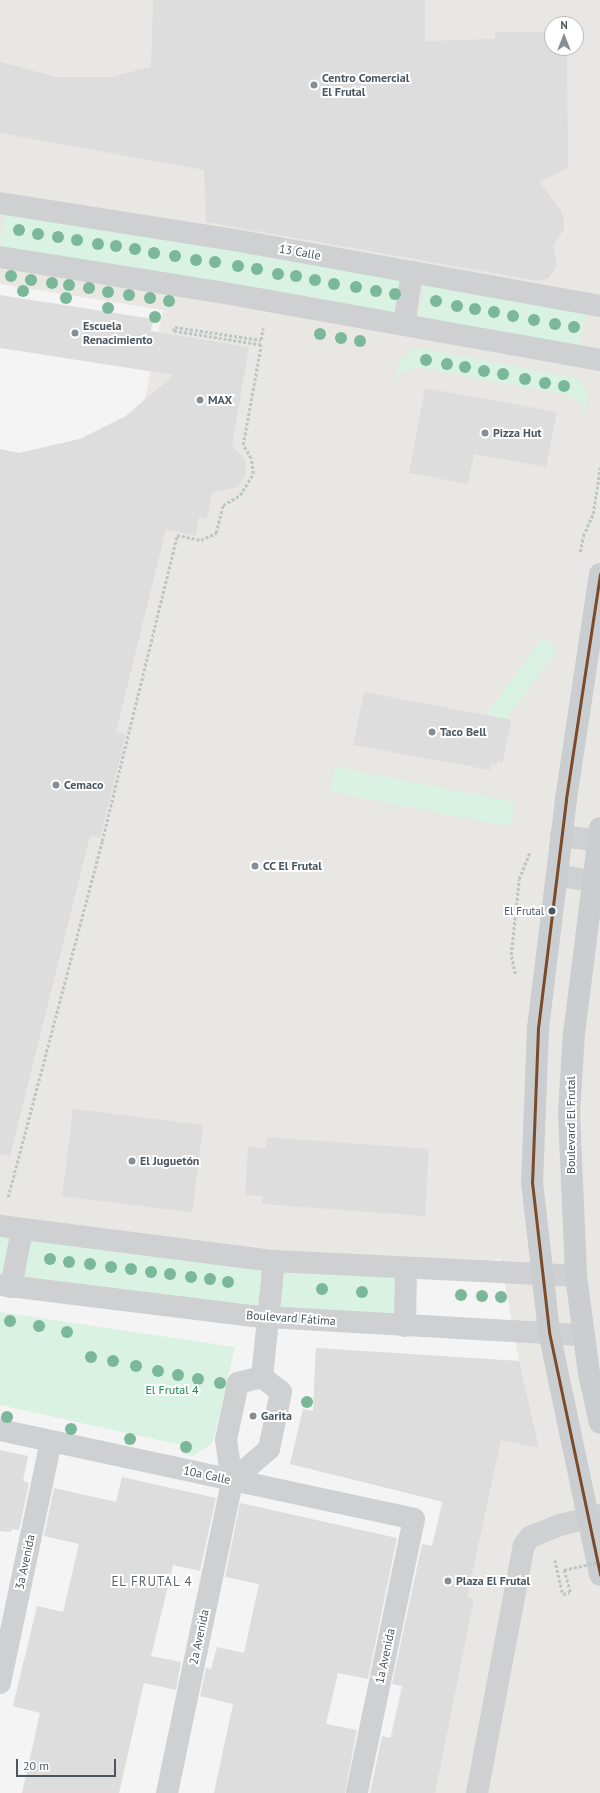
<!DOCTYPE html>
<meta charset="utf-8">
<style>
body{margin:0}
#map{position:relative;width:600px;height:1793px;overflow:hidden;background:#f4f4f4;font-family:"PT Sans",sans-serif}
div>[style]{position:absolute}
[style*='--x']{left:calc(var(--x)*1px);top:calc(var(--y)*1px);width:calc(var(--w)*1px);rotate:calc(var(--a)*1deg)}
.commercial>*{inset:0;background:#e8e7e3}
.green>*{inset:0;background:#d9f2e3;transform-origin:0 0}
.building>*{inset:0;background:#ddddde;transform-origin:0 0}
.path>*{height:2.5px;margin-top:-1.25px;transform-origin:0;background:repeating-linear-gradient(90deg,#bcc7c4 0 3px,transparent 0 5px)}
.minor>*{height:22px;margin:-11px;padding:0 11px;transform-origin:11px;border-radius:11px;background:#ced0d2}
.major>*{height:22px;margin:-11px;padding:0 11px;transform-origin:11px;border-radius:11px;background:#caced1}
.path-bridge>*{height:2.5px;margin-top:-1.25px;transform-origin:0;background:repeating-linear-gradient(90deg,#bcc7c4 0 3px,transparent 0 5px)}
.bus-1>*{height:3px;margin:-1.5px;padding:0 1.5px;transform-origin:1.5px;border-radius:1.5px;background:#7a4b2a}
.trees>*{width:12px;height:12px;margin:-6px;border-radius:50%;background:#7ab899}
.dots>*{width:11px;height:11px;translate:-50% -50%;box-sizing:border-box;border:2px solid #fff;border-radius:50%}
span{translate:-50% -50%;white-space:nowrap;text-align:center;line-height:1.15;-webkit-text-stroke:4px #fff;paint-order:stroke}
.bus-label{font-size:11px;color:#4a5661}
.right{translate:-100% -50%;text-align:right}
.poi-label{font-size:12px;color:#4a5661;font-weight:700}
.left{translate:0 -50%;text-align:left}
.street-label{font-size:12px;color:#4a5661}
.park-label{font-size:12px;color:#17864f}
.neighbourhood-label{font-size:13px;color:#5f6368;letter-spacing:1px}
.north{position:absolute;left:544px;top:16px;width:40px;height:40px;box-sizing:border-box;background:#fff;border:1px solid #b7bbc0;border-radius:50%;rotate:0deg;font-size:11px;font-weight:700;line-height:16px;text-align:center;color:#4a5661}
.north::after{content:'';display:block;margin:auto;width:14px;height:18px;background:#868d94;clip-path:polygon(50% 0,100% 100%,50% 72%,0 100%)}
.scale{position:absolute;left:16px;top:1759px;width:100px;height:18px;box-sizing:border-box;border:2px solid #4a5661;border-top:0;padding-left:5px;font-size:12px;line-height:14px;white-space:nowrap;color:#4a5661;-webkit-text-stroke:3px #fff;paint-order:stroke}
</style>
<div id="map">
<div class="commercial">
<i style="clip-path:polygon(evenodd,0 0,600px 0,600px 1793px,378px 1793px,457px 1432px,314px 1386px,316px 1348px,519px 1361px,500px 1258px,481px 1266px,462px 1269px,115px 1236px,0 1217px,0 449px,19px 453px,80px 439px,126px 416px,145px 399px,163px 310px,0 284px,0 0,552px 24px,576px 24px,576px 48px,552px 48px,552px 24px)"></i>
</div>
<div class="green">
<i style="clip-path:polygon(6px 206px,405px 272px,398px 322px,0 248px)"></i>
<i style="left:425px;top:279px;width:164px;height:46px;rotate:10deg"></i>
<i style="clip-path:polygon(421px 348px,579px 379px,588px 392px,585px 419px,581px 404px,568px 395px,418px 367px,403px 372px,394px 384px,401px 358px,413px 349px)"></i>
<i style="left:542px;top:638px;width:19px;height:148px;rotate:36deg"></i>
<i style="left:335px;top:767px;width:183px;height:25px;rotate:11deg"></i>
<i style="left:0;top:1226px;width:408px;height:59px;rotate:6deg"></i>
<i style="clip-path:polygon(0 1312px,235px 1347px,213px 1443px,193px 1456px,184px 1454px,181px 1445px,0 1405px)"></i>
</div>
<div class="building">
<i style="clip-path:polygon(153px 0,425px 0,425px 41px,495px 39px,495px 32px,552px 32px,552px 48px,567px 48px,568px 168px,539px 182px,561px 210px,564px 222px,564px 229px,553px 246px,557px 264px,554px 271px,549px 278px,538px 281px,206px 222px,204px 170px,0 133px,0 62px,57px 77px,110px 77px,151px 67px)"></i>
<i style="clip-path:polygon(0 295px,153px 319px,151px 331px,249px 347px,232px 446px,245px 459px,246px 474px,238px 487px,212px 493px,207px 519px,199px 517px,196px 536px,166px 529px,116px 732px,126px 734px,100px 838px,90px 836px,10px 1156px,0 1154px,0 449px,19px 453px,80px 439px,126px 416px,174px 375px,0 348px)"></i>
<i style="clip-path:polygon(425px 388px,557px 412px,546px 467px,474px 454px,468px 484px,409px 473px)"></i>
<i style="clip-path:polygon(364px 692px,511px 720px,503px 762px,497px 761px,497px 765px,491px 764px,490px 770px,353px 745px)"></i>
<i style="left:73px;top:1109px;width:131px;height:88px;rotate:7deg"></i>
<i style="clip-path:polygon(267px 1137px,429px 1149px,425px 1216px,262px 1204px,263px 1196px,245px 1195px,248px 1147px,266px 1148px)"></i>
<i style="clip-path:polygon(316px 1348px,519px 1361px,539px 1448px,501px 1440px,467px 1597px,474px 1599px,435px 1793px,370px 1793px,382px 1736px,391px 1738px,403px 1686px,392px 1684px,422px 1544px,432px 1546px,443px 1502px,290px 1464px,303px 1409px,313px 1411px)"></i>
<i style="clip-path:polygon(0 1450px,28px 1456px,23px 1481px,29px 1483px,19px 1530px,12px 1529px,11px 1532px,0 1531px)"></i>
<i style="clip-path:polygon(122px 1477px,216px 1498px,200px 1571px,173px 1565px,151px 1656px,181px 1662px,176px 1690px,144px 1683px,119px 1793px,22px 1793px,40px 1713px,13px 1706px,37px 1606px,63px 1612px,79px 1544px,44px 1536px,54px 1488px,116px 1502px)"></i>
<i style="clip-path:polygon(240px 1503px,397px 1538px,368px 1679px,338px 1673px,326px 1724px,357px 1730px,345px 1793px,214px 1793px,233px 1704px,200px 1696px,206px 1668px,211px 1669px,217px 1647px,244px 1653px,259px 1584px,225px 1577px)"></i>
</div>
<div class="path">
<i style="--x:580;--y:552;--w:16;--a:-79"></i>
<i style="--x:583;--y:536;--w:24;--a:-66"></i>
<i style="--x:593;--y:514;--w:47;--a:-81.3"></i>
<i style="--x:515;--y:974;--w:19;--a:-102"></i>
<i style="--x:511;--y:955;--w:76;--a:-84"></i>
<i style="--x:519;--y:879;--w:29;--a:-68"></i>
<i style="--x:8;--y:1197;--w:368;--a:-75.2"></i>
<i style="--x:102;--y:841;--w:315;--a:-76.2"></i>
<i style="--x:177;--y:535;--w:25;--a:12"></i>
<i style="--x:201;--y:540;--w:17;--a:-25"></i>
<i style="--x:216;--y:533;--w:29;--a:-76"></i>
<i style="--x:223;--y:505;--w:20;--a:-30"></i>
<i style="--x:240;--y:495;--w:25;--a:-58"></i>
<i style="--x:253;--y:474;--w:16;--a:-97"></i>
<i style="--x:251;--y:458;--w:15;--a:-122"></i>
<i style="--x:243;--y:445;--w:102;--a:-79.8"></i>
<i style="--x:261;--y:345;--w:89;--a:-171"></i>
<i style="--x:173;--y:331;--w:4;--a:-63"></i>
<i style="--x:175;--y:327;--w:87;--a:8.6"></i>
<i style="--x:261;--y:340;--w:12;--a:-81"></i>
<i style="--x:555;--y:1560;--w:35;--a:77"></i>
<i style="--x:563;--y:1594;--w:7;--a:-16"></i>
<i style="--x:570;--y:1592;--w:23;--a:-105"></i>
</div>
<div class="minor">
<i style="--x:0;--y:203;--w:231;--a:9"></i>
<i style="--x:228;--y:239;--w:378;--a:10.2"></i>
<i style="--x:0;--y:257;--w:222;--a:9.1"></i>
<i style="--x:219;--y:292;--w:387;--a:10.1"></i>
<i style="--x:404;--y:325;--w:54;--a:-81.4"></i>
<i style="--x:561;--y:836;--w:39;--a:7"></i>
<i style="--x:557;--y:875;--w:44;--a:10.5"></i>
<i style="--x:0;--y:1226;--w:276;--a:7.3"></i>
<i style="--x:274;--y:1261;--w:302;--a:2.8"></i>
<i style="--x:0;--y:1285;--w:253;--a:7"></i>
<i style="--x:251;--y:1316;--w:333;--a:3.3"></i>
<i style="--x:11;--y:1287;--w:58;--a:-79.1"></i>
<i style="--x:405;--y:1326;--w:57;--a:-89"></i>
<i style="--x:262;--y:1377;--w:24;--a:38"></i>
<i style="--x:281;--y:1392;--w:58;--a:101.9"></i>
<i style="--x:269;--y:1449;--w:49;--a:139.1"></i>
<i style="--x:232;--y:1481;--w:41;--a:-98.3"></i>
<i style="--x:226;--y:1440;--w:58;--a:-78.1"></i>
<i style="--x:238;--y:1383;--w:25;--a:-14"></i>
<i style="--x:262;--y:1377;--w:117;--a:-84.1"></i>
<i style="--x:0;--y:1430;--w:423;--a:12.1"></i>
<i style="--x:414;--y:1519;--w:280;--a:101.8"></i>
<i style="--x:0;--y:1683;--w:247;--a:-78.1"></i>
<i style="--x:167;--y:1793;--w:319;--a:-78.2"></i>
<i style="--x:477;--y:1793;--w:252;--a:-79.3"></i>
<i style="--x:524;--y:1545;--w:10;--a:-53"></i>
<i style="--x:530;--y:1537;--w:32;--a:-22"></i>
<i style="--x:560;--y:1525;--w:41;--a:-14"></i>
</div>
<div class="major">
<i style="--x:600;--y:574;--w:229;--a:98.6"></i>
<i style="--x:566;--y:800;--w:230;--a:97"></i>
<i style="--x:538;--y:1028;--w:154;--a:92.2"></i>
<i style="--x:532;--y:1182;--w:151;--a:83.5"></i>
<i style="--x:549;--y:1332;--w:248;--a:78.1"></i>
<i style="--x:600;--y:828;--w:207;--a:97.2"></i>
<i style="--x:574;--y:1033;--w:80;--a:93.6"></i>
<i style="--x:569;--y:1113;--w:163;--a:87.5"></i>
<i style="--x:576;--y:1276;--w:99;--a:82.4"></i>
<i style="--x:589;--y:1374;--w:50;--a:77.3"></i>
</div>
<div class="path-bridge">
<i style="--x:564;--y:1570;--w:37;--a:-13"></i>
</div>
<div class="bus-1">
<i style="--x:600;--y:574;--w:229;--a:98.6"></i>
<i style="--x:566;--y:800;--w:230;--a:97"></i>
<i style="--x:538;--y:1028;--w:154;--a:92.2"></i>
<i style="--x:532;--y:1182;--w:151;--a:83.5"></i>
<i style="--x:549;--y:1332;--w:248;--a:78.1"></i>
</div>
<div class="trees">
<i style="left:19px;top:230px"></i>
<i style="left:38px;top:234px"></i>
<i style="left:58px;top:237px"></i>
<i style="left:77px;top:240px"></i>
<i style="left:98px;top:244px"></i>
<i style="left:116px;top:246px"></i>
<i style="left:135px;top:249px"></i>
<i style="left:154px;top:253px"></i>
<i style="left:175px;top:256px"></i>
<i style="left:196px;top:260px"></i>
<i style="left:215px;top:262px"></i>
<i style="left:238px;top:266px"></i>
<i style="left:257px;top:269px"></i>
<i style="left:278px;top:274px"></i>
<i style="left:11px;top:276px"></i>
<i style="left:296px;top:276px"></i>
<i style="left:31px;top:280px"></i>
<i style="left:315px;top:280px"></i>
<i style="left:52px;top:283px"></i>
<i style="left:334px;top:284px"></i>
<i style="left:69px;top:285px"></i>
<i style="left:356px;top:287px"></i>
<i style="left:89px;top:288px"></i>
<i style="left:23px;top:291px"></i>
<i style="left:376px;top:291px"></i>
<i style="left:108px;top:292px"></i>
<i style="left:395px;top:294px"></i>
<i style="left:129px;top:295px"></i>
<i style="left:66px;top:298px"></i>
<i style="left:150px;top:298px"></i>
<i style="left:169px;top:301px"></i>
<i style="left:436px;top:301px"></i>
<i style="left:457px;top:306px"></i>
<i style="left:108px;top:308px"></i>
<i style="left:475px;top:309px"></i>
<i style="left:494px;top:312px"></i>
<i style="left:513px;top:316px"></i>
<i style="left:155px;top:317px"></i>
<i style="left:534px;top:320px"></i>
<i style="left:555px;top:324px"></i>
<i style="left:574px;top:327px"></i>
<i style="left:320px;top:334px"></i>
<i style="left:341px;top:338px"></i>
<i style="left:360px;top:341px"></i>
<i style="left:426px;top:360px"></i>
<i style="left:447px;top:364px"></i>
<i style="left:465px;top:367px"></i>
<i style="left:484px;top:371px"></i>
<i style="left:503px;top:374px"></i>
<i style="left:525px;top:379px"></i>
<i style="left:545px;top:383px"></i>
<i style="left:564px;top:386px"></i>
<i style="left:50px;top:1259px"></i>
<i style="left:69px;top:1262px"></i>
<i style="left:90px;top:1264px"></i>
<i style="left:111px;top:1267px"></i>
<i style="left:131px;top:1269px"></i>
<i style="left:151px;top:1272px"></i>
<i style="left:170px;top:1274px"></i>
<i style="left:191px;top:1277px"></i>
<i style="left:210px;top:1279px"></i>
<i style="left:228px;top:1282px"></i>
<i style="left:322px;top:1289px"></i>
<i style="left:362px;top:1292px"></i>
<i style="left:461px;top:1295px"></i>
<i style="left:482px;top:1296px"></i>
<i style="left:501px;top:1297px"></i>
<i style="left:10px;top:1321px"></i>
<i style="left:39px;top:1326px"></i>
<i style="left:67px;top:1332px"></i>
<i style="left:91px;top:1357px"></i>
<i style="left:113px;top:1361px"></i>
<i style="left:136px;top:1366px"></i>
<i style="left:158px;top:1371px"></i>
<i style="left:178px;top:1375px"></i>
<i style="left:198px;top:1379px"></i>
<i style="left:220px;top:1383px"></i>
<i style="left:307px;top:1402px"></i>
<i style="left:7px;top:1417px"></i>
<i style="left:71px;top:1429px"></i>
<i style="left:130px;top:1439px"></i>
<i style="left:186px;top:1447px"></i>
</div>
<div class="dots">
<i style="left:314px;top:85px;background:#868d94"></i>
<i style="left:75px;top:333px;background:#868d94"></i>
<i style="left:200px;top:400px;background:#868d94"></i>
<i style="left:485px;top:433px;background:#868d94"></i>
<i style="left:432px;top:732px;background:#868d94"></i>
<i style="left:56px;top:785px;background:#868d94"></i>
<i style="left:255px;top:866px;background:#868d94"></i>
<i style="left:552px;top:911px;background:#4a5661"></i>
<i style="left:132px;top:1161px;background:#868d94"></i>
<i style="left:253px;top:1416px;background:#868d94"></i>
<i style="left:448px;top:1581px;background:#868d94"></i>
</div>
<div class="bus-label">
<span class="right" style="left:544px;top:911px">El Frutal</span>
</div>
<div class="poi-label">
<span class="left" style="left:322px;top:85px">Centro Comercial<br>El Frutal</span>
<span class="left" style="left:83px;top:333px">Escuela<br>Renacimiento</span>
<span class="left" style="left:208px;top:400px">MAX</span>
<span class="left" style="left:493px;top:433px">Pizza Hut</span>
<span class="left" style="left:440px;top:732px">Taco Bell</span>
<span class="left" style="left:64px;top:785px">Cemaco</span>
<span class="left" style="left:263px;top:866px">CC El Frutal</span>
<span class="left" style="left:140px;top:1161px">El Juguetón</span>
<span class="left" style="left:261px;top:1416px">Garita</span>
<span class="left" style="left:456px;top:1581px">Plaza El Frutal</span>
</div>
<div class="street-label">
<span style="left:300px;top:252px;rotate:10deg">13 Calle</span>
<span style="left:571px;top:1125px;rotate:-90deg">Boulevard El Frutal</span>
<span style="left:291px;top:1318px;rotate:4deg">Boulevard Fátima</span>
<span style="left:207px;top:1475px;rotate:12deg">10a Calle</span>
<span style="left:25px;top:1562px;rotate:-78deg">3a Avenida</span>
<span style="left:199px;top:1637px;rotate:-78deg">2a Avenida</span>
<span style="left:385px;top:1656px;rotate:-78deg">1a Avenida</span>
</div>
<div class="park-label">
<span style="left:172px;top:1390px">El Frutal 4</span>
</div>
<div class="neighbourhood-label">
<span style="left:152px;top:1582px">EL FRUTAL 4</span>
</div>
<div class="north">N</div>
<div class="scale">20 m</div>
</div>
